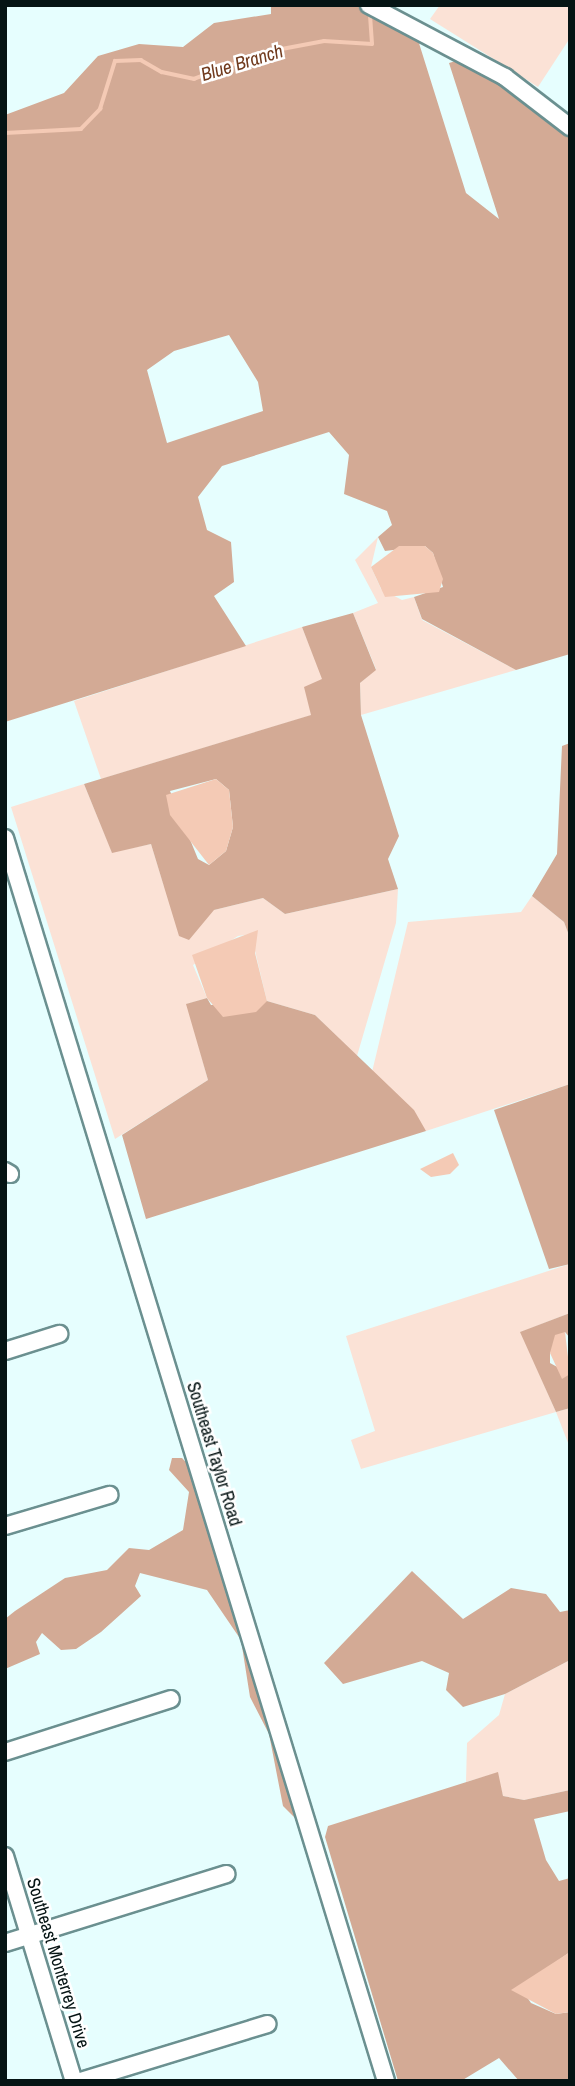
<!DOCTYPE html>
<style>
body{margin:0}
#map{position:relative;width:575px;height:2086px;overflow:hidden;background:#e6fefe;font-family:"Archivo Narrow",sans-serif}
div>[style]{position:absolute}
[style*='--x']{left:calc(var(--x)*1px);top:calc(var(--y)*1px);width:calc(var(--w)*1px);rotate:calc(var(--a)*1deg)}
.green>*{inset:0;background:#fbe2d6}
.forest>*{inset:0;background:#d3aa95}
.water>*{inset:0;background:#f4cab5}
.stream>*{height:3.5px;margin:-1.75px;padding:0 1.75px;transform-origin:1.75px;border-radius:1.75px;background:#f4cab5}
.roads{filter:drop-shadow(2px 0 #6b9090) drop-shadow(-2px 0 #6b9090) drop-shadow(0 2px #6b9090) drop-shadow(0 -2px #6b9090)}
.minor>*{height:16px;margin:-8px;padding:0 8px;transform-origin:8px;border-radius:8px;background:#fff}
span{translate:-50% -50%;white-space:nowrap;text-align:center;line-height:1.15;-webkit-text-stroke:5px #fff;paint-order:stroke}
.street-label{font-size:18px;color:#051414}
.water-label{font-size:19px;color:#713b1e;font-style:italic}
.frame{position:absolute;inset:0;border:7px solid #051414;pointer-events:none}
</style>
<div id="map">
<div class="green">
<i style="clip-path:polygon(440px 5px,570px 5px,570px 38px,538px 87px,430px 19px)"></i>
<i style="clip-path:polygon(378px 537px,371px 567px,381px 589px,402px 600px,414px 597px,422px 620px,516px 670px,361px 715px,360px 683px,376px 669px,353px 613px,378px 603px,355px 560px)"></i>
<i style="clip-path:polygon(302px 627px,323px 679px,312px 715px,101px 779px,74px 701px)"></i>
<i style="clip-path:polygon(84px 784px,112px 852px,151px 844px,164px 886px,214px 910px,263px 898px,285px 914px,398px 889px,396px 923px,357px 1056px,315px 1015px,267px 1001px,251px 934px,238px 936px,193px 965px,207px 998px,187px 1004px,208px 1080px,115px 1139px,11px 807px)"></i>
<i style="clip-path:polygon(532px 896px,564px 922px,570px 938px,570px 1084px,426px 1131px,372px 1072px,408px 922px,521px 912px)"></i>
<i style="clip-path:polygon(570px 1264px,570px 1313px,521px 1332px,556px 1412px,570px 1408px,570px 1448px,556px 1412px,361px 1469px,351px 1440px,375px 1431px,346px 1336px)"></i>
<i style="clip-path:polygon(570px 1660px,570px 1790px,524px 1800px,503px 1796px,497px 1773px,466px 1782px,467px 1743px,499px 1715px,505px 1694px)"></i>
</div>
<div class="forest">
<i style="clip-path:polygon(evenodd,271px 5px,355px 5px,418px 40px,466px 193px,499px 219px,449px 63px,459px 60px,513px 90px,570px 131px,570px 654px,516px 670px,422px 619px,414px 597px,443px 587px,433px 553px,425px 546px,385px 551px,378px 537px,392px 525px,387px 511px,344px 494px,349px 455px,329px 432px,222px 466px,198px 497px,207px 530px,231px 542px,234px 582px,214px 596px,246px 646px,5px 722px,5px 115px,64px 93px,98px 56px,139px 44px,183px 47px,214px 23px,271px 14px,271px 5px,229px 335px,258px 382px,263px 411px,167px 443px,147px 370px,174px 351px,229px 335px)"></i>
<i style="clip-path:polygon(evenodd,353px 613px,376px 670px,360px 683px,361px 715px,399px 836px,388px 859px,398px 889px,285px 914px,263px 898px,214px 910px,189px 940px,179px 936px,151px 844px,112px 853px,84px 784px,311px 715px,304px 687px,322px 679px,302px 627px,353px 613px,216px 779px,229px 790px,233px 827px,226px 851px,209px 865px,198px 859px,170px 791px,216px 779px)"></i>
<i style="clip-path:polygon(570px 743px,570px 938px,564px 922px,532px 896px,557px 854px,562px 746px)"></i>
<i style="clip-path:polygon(207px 998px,211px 1005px,267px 1001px,315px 1015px,414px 1110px,426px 1131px,146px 1219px,122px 1135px,208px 1080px,186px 1004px)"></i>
<i style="clip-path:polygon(570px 1084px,570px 1264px,549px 1269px,494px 1110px)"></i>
<i style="clip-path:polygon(570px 1313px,570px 1338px,565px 1332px,550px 1353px,550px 1363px,570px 1374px,570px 1408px,556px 1412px,520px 1332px)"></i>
<i style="clip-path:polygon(172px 1458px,182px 1458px,194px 1471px,300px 1823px,283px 1806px,269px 1734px,250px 1697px,241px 1640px,207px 1590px,140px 1573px,135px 1586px,141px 1596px,101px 1632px,76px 1649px,61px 1650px,42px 1633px,36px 1642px,40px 1654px,5px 1669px,5px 1619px,15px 1611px,65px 1578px,107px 1570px,129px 1548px,149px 1550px,183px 1530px,189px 1492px,169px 1470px)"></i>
<i style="clip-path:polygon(412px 1571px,463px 1619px,511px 1588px,546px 1594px,560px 1612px,570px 1610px,570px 1660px,505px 1694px,463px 1707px,446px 1690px,449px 1673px,422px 1661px,343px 1684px,324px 1663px)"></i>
<i style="clip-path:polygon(498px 1772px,503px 1796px,524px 1800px,570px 1790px,570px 1811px,534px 1819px,546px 1860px,559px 1881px,570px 1878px,570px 1952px,520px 1987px,531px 2003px,556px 2014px,570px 2012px,570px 2081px,519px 2081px,499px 2058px,461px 2081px,398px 2081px,325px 1837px,328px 1826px)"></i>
</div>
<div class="water">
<i style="clip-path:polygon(399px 546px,425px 546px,433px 553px,443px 579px,439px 592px,385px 597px,371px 567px)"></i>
<i style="clip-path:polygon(216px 779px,229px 790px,233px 827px,226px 851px,209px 865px,170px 815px,166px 795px)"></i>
<i style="clip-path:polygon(258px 930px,255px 953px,267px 1001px,256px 1012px,223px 1017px,207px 998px,192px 955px)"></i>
<i style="clip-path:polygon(453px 1153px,459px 1165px,450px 1174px,431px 1177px,420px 1169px)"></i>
<i style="clip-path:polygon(565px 1332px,570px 1374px,562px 1379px,550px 1353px,555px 1335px)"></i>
<i style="clip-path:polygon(570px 1952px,570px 2012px,556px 2014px,511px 1990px)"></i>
</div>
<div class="stream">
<i style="--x:5;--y:133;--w:76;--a:-3"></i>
<i style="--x:81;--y:129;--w:28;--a:-46"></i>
<i style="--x:100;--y:109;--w:50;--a:-72.6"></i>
<i style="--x:115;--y:61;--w:26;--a:-2"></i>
<i style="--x:141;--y:60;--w:24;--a:30"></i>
<i style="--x:162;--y:72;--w:33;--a:12"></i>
<i style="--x:194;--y:79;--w:77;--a:-20.6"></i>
<i style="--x:266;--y:52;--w:59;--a:-10.7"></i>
<i style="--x:324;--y:41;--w:48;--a:3.6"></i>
<i style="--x:372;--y:44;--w:30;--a:-94"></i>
</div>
<div class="roads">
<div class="minor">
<i style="--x:369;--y:5;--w:154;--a:27.9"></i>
<i style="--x:505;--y:77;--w:82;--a:37.6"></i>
<i style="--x:5;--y:838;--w:1300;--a:72.96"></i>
<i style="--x:5;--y:1171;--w:6;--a:31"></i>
<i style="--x:5;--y:1351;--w:57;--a:-17.5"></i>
<i style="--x:5;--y:1526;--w:109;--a:-16.6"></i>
<i style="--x:5;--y:1752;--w:174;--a:-17.7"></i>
<i style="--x:5;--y:1856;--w:235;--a:73"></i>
<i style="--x:5;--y:1943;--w:232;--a:-17.3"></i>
<i style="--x:81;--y:2081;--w:195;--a:-17"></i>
</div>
</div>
<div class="street-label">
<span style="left:214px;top:1454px;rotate:73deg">Southeast Taylor Road</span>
<span style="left:58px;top:1963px;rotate:73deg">Southeast Monterrey Drive</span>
</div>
<div class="water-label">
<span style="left:242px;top:63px;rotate:-17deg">Blue Branch</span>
</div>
<div class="frame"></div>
</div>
